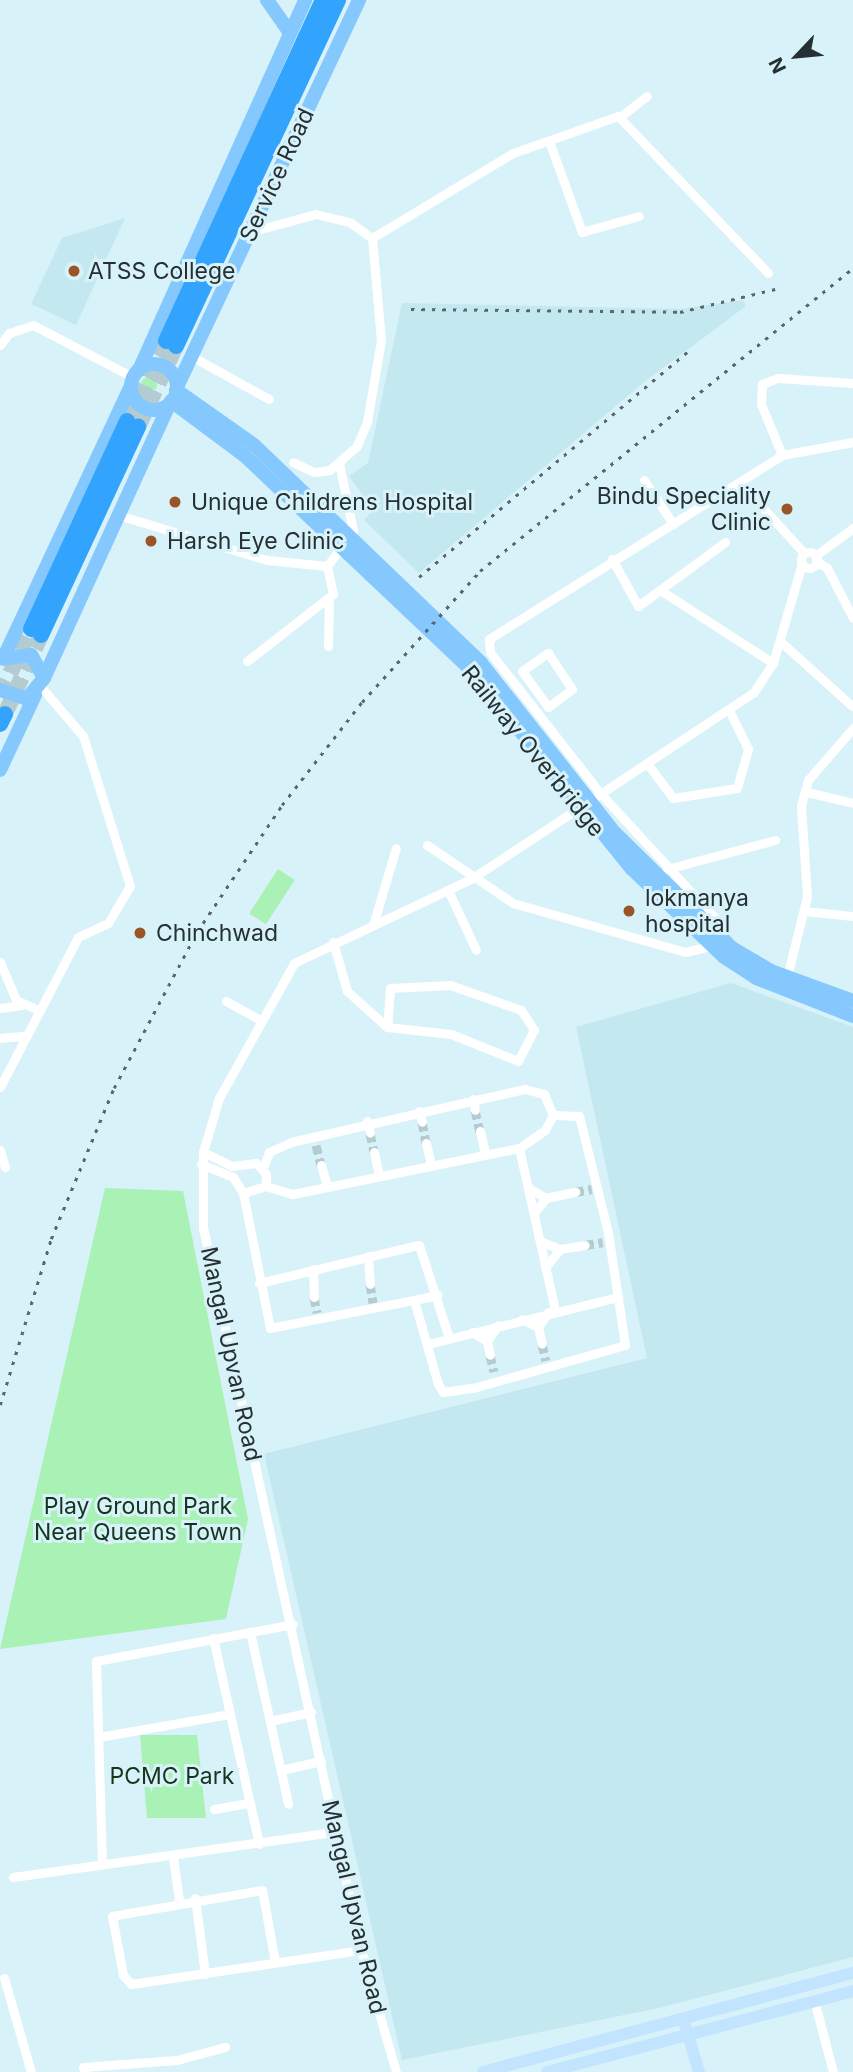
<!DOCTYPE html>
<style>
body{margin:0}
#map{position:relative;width:853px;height:2072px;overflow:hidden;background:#d8f2f9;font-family:Inter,sans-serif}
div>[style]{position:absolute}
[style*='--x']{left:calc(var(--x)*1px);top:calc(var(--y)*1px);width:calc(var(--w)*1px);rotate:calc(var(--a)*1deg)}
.built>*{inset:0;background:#c4e8f0}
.green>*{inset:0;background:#a9f1b5;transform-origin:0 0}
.round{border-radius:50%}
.street-tunnel>*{height:9px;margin-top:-4.5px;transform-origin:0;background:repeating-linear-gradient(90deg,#b4cbd1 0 9px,transparent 0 13.5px)}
.highway-tunnel>*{height:16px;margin-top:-8px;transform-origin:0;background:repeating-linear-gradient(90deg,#b4cbd1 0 16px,transparent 0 24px)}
.street>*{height:9px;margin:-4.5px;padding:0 4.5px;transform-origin:4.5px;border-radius:4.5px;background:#fff}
.street>.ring{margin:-4.5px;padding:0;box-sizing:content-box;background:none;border:9px solid #fff;border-radius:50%}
.secondary>*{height:12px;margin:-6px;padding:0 6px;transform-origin:6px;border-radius:6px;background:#c2e4fe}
.primary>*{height:14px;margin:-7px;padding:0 7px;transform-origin:7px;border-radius:7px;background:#85c8fe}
.primary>.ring{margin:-7px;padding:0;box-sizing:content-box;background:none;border:14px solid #85c8fe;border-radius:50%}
.highway>*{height:16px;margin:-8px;padding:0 8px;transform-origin:8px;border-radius:8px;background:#33a4fd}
.rail>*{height:2.5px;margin-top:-1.25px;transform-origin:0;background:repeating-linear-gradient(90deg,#59676b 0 3.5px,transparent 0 10.5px)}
.dots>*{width:19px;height:19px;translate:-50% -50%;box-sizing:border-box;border:4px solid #d8f2f9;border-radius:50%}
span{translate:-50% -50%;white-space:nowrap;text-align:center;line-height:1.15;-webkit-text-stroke:6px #d8f2f9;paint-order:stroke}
.street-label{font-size:23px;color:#263033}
.poi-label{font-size:23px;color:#263033}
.left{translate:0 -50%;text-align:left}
.right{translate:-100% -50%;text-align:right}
.park-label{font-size:23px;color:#15351c}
.north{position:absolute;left:762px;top:21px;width:70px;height:70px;-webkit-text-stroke:5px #d8f2f9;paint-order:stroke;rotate:244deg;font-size:19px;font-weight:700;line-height:28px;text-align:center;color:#263033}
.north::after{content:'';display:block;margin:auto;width:24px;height:32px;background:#263033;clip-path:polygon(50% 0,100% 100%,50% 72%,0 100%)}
</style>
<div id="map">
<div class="built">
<i style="clip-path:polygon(125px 218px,76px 325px,31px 304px,62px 238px)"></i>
<i style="clip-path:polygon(743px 300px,746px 306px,643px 383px,419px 573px,364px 520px,373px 510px,349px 476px,368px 463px,402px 303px,680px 309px)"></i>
<i style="clip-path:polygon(731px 983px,853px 1027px,853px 1957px,659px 2008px,402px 2060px,264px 1454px,647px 1358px,576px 1027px)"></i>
</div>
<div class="green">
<i class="round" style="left:141px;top:377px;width:16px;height:16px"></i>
<i style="left:278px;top:869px;width:20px;height:53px;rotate:33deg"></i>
<i style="clip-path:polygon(105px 1188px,183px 1191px,248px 1519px,226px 1619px,0 1649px)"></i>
<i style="clip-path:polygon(140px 1735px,197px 1735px,206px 1818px,147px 1818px)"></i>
</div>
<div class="street-tunnel">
<i style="--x:475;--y:1110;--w:22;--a:77"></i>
<i style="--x:422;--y:1122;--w:21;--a:79"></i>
<i style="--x:370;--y:1133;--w:19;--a:78"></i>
<i style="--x:316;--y:1145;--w:21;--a:76"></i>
<i style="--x:575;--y:1192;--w:17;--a:-10"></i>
<i style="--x:585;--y:1245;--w:18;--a:-9"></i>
<i style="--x:370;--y:1284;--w:19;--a:81"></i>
<i style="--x:314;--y:1297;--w:16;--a:79"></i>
<i style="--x:542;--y:1344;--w:17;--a:77"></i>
<i style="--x:490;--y:1355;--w:17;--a:77"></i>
</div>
<div class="highway-tunnel">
<i style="--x:127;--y:421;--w:89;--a:-64"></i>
<i style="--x:138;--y:427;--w:89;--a:-64.9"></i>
<i style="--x:0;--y:695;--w:73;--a:-64.8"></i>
<i style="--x:5;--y:714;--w:87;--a:-65.5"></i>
</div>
<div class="street">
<i style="--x:620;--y:117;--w:34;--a:-38"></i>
<i style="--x:549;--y:141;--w:97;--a:70.1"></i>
<i style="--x:582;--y:232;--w:59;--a:-15.7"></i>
<i style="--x:249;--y:232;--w:69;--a:-15"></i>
<i style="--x:316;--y:214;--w:36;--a:14"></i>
<i style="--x:351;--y:223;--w:26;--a:36"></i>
<i style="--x:372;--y:238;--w:102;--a:85"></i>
<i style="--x:381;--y:340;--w:83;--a:99.7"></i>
<i style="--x:367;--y:422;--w:26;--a:113"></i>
<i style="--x:357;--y:446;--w:37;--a:139"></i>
<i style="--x:329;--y:470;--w:15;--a:172"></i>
<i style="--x:314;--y:472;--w:23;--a:-155"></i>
<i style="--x:372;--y:238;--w:165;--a:-31.1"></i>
<i style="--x:513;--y:153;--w:111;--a:-19.4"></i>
<i style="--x:618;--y:116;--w:217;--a:46.3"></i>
<i style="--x:0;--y:345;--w:15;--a:-53"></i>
<i style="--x:9;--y:333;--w:25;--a:-18"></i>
<i style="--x:33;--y:325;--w:113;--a:27.5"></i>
<i style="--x:191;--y:356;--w:89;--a:28.9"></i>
<i style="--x:782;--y:455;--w:55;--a:-112.4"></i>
<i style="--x:761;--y:404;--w:20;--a:-87"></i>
<i style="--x:762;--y:384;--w:17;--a:-21"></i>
<i style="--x:778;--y:378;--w:75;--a:3.8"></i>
<i style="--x:644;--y:480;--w:53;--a:56.6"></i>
<i style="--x:741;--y:484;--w:93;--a:47.6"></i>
<i style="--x:118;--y:515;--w:156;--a:16.8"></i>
<i style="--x:267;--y:560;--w:60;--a:5.7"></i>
<i style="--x:327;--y:566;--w:44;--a:-53.4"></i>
<i style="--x:353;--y:531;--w:69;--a:-101.6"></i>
<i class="ring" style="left:801px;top:552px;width:7px;height:7px"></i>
<i style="--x:815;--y:556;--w:47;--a:-36.4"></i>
<i style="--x:612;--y:559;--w:54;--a:61"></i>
<i style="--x:638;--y:606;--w:108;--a:-36.3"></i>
<i style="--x:816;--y:561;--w:13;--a:32"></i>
<i style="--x:827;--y:568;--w:56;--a:62.5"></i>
<i style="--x:660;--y:590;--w:135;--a:32.9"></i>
<i style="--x:780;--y:641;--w:97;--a:42.1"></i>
<i style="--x:328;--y:646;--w:47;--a:-88.8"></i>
<i style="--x:548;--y:653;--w:43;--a:56.3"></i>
<i style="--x:572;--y:689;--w:30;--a:143"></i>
<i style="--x:548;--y:707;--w:44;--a:-125.8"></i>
<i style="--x:522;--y:671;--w:32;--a:-35"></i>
<i style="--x:247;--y:661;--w:109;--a:-37.9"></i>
<i style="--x:333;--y:594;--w:29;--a:-102"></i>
<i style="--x:649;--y:766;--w:40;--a:53"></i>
<i style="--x:673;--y:798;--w:65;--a:-8.9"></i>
<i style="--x:737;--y:788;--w:41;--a:-74.2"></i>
<i style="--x:748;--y:749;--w:43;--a:-116"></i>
<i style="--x:807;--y:792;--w:47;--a:13.4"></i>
<i style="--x:597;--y:796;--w:188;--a:-33.5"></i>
<i style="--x:754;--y:692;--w:35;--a:-57"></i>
<i style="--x:773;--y:663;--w:104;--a:-73.8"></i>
<i style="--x:427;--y:845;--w:104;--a:34"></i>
<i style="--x:513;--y:903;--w:179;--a:15.9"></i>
<i style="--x:685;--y:952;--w:28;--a:-13"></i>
<i style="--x:667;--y:869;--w:112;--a:-15"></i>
<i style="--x:448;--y:890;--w:66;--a:65"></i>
<i style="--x:804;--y:911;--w:49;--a:5.8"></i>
<i style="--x:373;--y:925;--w:80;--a:-73.4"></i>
<i style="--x:719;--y:932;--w:15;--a:-106"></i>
<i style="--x:715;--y:918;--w:170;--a:-132.6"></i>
<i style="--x:600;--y:793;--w:179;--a:-128"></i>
<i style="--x:490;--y:652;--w:13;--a:-94"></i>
<i style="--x:489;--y:639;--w:346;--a:-32.1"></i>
<i style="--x:782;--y:455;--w:72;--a:-10.4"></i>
<i style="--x:333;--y:942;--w:51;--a:74.1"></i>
<i style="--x:347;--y:991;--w:54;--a:42"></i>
<i style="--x:387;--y:1027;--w:64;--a:6.2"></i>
<i style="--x:451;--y:1034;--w:72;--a:21.9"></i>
<i style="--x:518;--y:1061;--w:35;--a:-63"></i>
<i style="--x:534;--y:1030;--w:24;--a:-123"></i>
<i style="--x:521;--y:1010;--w:75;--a:-160.6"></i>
<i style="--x:450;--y:985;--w:60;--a:177.1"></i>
<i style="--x:390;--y:988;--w:39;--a:94"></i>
<i style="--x:0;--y:962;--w:41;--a:67.2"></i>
<i style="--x:16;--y:1000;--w:24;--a:24"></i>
<i style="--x:787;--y:977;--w:82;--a:-76"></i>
<i style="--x:807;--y:897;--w:91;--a:-93.8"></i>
<i style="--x:801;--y:806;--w:27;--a:-75"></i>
<i style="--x:808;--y:780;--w:69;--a:-49.1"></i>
<i style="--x:226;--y:1001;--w:37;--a:29"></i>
<i style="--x:0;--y:1008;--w:22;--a:-8"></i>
<i style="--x:0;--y:1038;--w:25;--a:-5"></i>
<i style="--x:0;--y:1087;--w:169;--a:-62.5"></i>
<i style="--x:78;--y:937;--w:33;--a:-25"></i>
<i style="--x:108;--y:923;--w:43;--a:-59.3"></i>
<i style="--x:130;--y:886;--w:157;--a:-107.4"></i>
<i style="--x:83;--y:736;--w:65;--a:-130.6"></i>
<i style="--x:473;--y:1099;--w:11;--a:80"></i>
<i style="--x:419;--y:1111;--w:11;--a:75"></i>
<i style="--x:367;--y:1121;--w:12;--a:76"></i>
<i style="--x:480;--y:1131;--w:23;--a:77"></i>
<i style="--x:426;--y:1143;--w:22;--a:77"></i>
<i style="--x:519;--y:1148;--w:166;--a:77.5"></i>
<i style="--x:0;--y:1150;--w:18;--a:74"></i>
<i style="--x:374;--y:1152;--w:24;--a:78"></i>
<i style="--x:201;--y:1164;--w:35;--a:22"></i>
<i style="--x:233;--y:1177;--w:19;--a:58"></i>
<i style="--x:243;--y:1193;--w:24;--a:-17"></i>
<i style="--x:266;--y:1186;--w:12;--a:-90"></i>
<i style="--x:266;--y:1174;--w:15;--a:-132"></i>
<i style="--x:256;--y:1163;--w:24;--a:173"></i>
<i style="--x:232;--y:1166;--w:32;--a:-154"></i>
<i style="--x:321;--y:1165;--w:22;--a:74"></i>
<i style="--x:263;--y:1168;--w:17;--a:-69"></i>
<i style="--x:269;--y:1152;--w:24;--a:-24"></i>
<i style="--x:291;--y:1142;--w:240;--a:-12.8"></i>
<i style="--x:525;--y:1089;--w:20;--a:15"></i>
<i style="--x:544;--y:1094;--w:23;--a:67"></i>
<i style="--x:553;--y:1115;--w:17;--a:118"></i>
<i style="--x:545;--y:1130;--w:32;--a:145"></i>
<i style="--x:519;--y:1148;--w:232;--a:168.5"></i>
<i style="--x:292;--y:1194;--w:27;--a:-163"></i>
<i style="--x:528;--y:1188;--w:21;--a:29"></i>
<i style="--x:546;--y:1198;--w:19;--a:129"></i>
<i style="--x:243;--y:1193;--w:138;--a:78.7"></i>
<i style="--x:270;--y:1328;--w:147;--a:-11"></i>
<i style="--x:414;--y:1300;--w:87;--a:74.1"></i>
<i style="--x:438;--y:1384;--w:9;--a:58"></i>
<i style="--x:443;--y:1392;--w:30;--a:-8"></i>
<i style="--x:473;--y:1388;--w:158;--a:-15.8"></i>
<i style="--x:625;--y:1345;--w:113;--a:-98.6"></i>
<i style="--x:608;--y:1233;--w:121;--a:-103.9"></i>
<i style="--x:579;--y:1116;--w:26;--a:-178"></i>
<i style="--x:546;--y:1198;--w:30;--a:-12"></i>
<i style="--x:540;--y:1241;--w:22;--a:22"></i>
<i style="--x:560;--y:1249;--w:22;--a:129"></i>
<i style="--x:560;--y:1249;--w:25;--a:-9"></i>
<i style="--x:368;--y:1256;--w:28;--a:86"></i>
<i style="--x:313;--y:1269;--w:28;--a:88"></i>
<i style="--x:259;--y:1283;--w:164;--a:-13.4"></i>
<i style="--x:419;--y:1245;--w:98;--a:72.1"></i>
<i style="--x:414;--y:1300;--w:24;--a:-12"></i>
<i style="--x:522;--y:1319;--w:18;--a:27"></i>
<i style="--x:538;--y:1327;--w:18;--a:-56"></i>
<i style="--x:538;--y:1327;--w:17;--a:77"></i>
<i style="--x:472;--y:1332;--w:17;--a:31"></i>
<i style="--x:487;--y:1341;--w:19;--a:-55"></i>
<i style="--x:487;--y:1341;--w:14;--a:78"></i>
<i style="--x:428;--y:1344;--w:196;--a:-13.9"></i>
<i style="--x:250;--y:1632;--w:176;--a:77.5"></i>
<i style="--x:213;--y:1638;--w:211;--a:77.4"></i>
<i style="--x:270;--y:1721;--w:42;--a:-12.4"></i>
<i style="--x:99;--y:1737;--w:132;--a:-10"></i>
<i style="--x:281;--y:1770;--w:41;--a:-12.7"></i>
<i style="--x:214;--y:1809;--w:36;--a:-10"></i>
<i style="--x:173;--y:1857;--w:43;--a:82.1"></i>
<i style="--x:102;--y:1864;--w:203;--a:-91.7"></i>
<i style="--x:96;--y:1661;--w:200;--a:-10.6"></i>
<i style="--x:13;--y:1877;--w:325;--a:-8"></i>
<i style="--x:195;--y:1898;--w:77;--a:82.5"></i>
<i style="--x:275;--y:1962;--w:73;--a:-100.2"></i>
<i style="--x:262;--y:1890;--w:152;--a:170.2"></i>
<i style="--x:112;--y:1916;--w:60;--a:79.4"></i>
<i style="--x:123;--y:1975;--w:12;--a:48"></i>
<i style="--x:131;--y:1984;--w:232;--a:-8.4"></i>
<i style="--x:4;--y:1978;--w:98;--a:74"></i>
<i style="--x:814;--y:2000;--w:74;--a:75.2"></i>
<i style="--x:85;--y:2072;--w:5;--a:-112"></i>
<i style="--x:83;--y:2067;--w:94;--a:-4.3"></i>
<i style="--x:177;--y:2060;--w:50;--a:-15.2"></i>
<i style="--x:396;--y:2072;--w:127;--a:-106"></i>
<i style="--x:361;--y:1950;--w:739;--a:-102.34"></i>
<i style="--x:203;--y:1228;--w:76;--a:-90"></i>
<i style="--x:203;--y:1152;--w:56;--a:-73.5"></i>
<i style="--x:219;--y:1098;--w:154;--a:-60.9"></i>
<i style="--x:294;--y:963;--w:196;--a:-25.4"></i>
<i style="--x:471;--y:879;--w:123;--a:-33.4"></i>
</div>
<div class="secondary">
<i style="--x:685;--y:2025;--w:49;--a:73.4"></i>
<i style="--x:483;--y:2072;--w:383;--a:-15"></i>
<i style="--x:547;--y:2072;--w:317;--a:-14.8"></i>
</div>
<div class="primary">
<i style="--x:267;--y:0;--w:40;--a:55.1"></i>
<i class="ring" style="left:131px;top:364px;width:32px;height:32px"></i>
<i style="--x:139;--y:370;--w:406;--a:-65.8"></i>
<i style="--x:177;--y:387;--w:428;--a:-64.8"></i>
<i style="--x:176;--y:390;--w:95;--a:35.2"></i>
<i style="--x:254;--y:445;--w:315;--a:43.8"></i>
<i style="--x:481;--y:663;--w:216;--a:51.8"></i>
<i style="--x:615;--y:833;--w:164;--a:44.5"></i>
<i style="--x:732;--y:948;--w:45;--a:30.5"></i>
<i style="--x:771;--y:971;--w:87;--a:20.1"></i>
<i style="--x:171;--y:401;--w:92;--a:36.6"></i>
<i style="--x:245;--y:456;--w:313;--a:43.4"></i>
<i style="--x:472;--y:671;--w:255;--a:51.1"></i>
<i style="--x:632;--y:869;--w:127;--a:43.7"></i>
<i style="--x:724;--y:957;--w:38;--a:33"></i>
<i style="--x:756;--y:978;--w:104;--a:21.4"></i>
<i style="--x:4;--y:657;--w:299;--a:-64.9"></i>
<i style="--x:44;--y:678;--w:302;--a:-65.4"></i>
<i style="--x:0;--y:690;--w:28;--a:18"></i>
<i style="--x:27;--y:699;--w:27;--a:-51"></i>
<i style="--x:44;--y:678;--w:26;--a:-119"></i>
<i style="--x:31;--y:655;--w:28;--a:172"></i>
<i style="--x:0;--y:770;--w:83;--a:-65"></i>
</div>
<div class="highway">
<i style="--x:166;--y:341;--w:375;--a:-65.3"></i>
<i style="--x:176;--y:346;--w:382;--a:-64.9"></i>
<i style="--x:31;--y:629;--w:229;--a:-65.2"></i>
<i style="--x:41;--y:635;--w:230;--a:-65"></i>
<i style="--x:0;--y:724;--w:11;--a:-63"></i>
</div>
<div class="rail">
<i style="--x:411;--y:309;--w:269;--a:0.6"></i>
<i style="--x:680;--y:312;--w:98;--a:-13.6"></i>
<i style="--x:419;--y:577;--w:356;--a:-40"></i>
<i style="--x:0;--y:1405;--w:174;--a:-72.9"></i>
<i style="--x:51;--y:1239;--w:164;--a:-67.4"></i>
<i style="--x:114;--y:1088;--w:177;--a:-62"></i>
<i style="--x:197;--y:932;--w:153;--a:-56.2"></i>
<i style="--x:282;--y:805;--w:130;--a:-52.2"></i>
<i style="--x:362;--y:702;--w:176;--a:-48"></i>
<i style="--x:480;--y:571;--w:481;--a:-39.1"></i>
</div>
<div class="dots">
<i style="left:74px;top:271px;background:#995428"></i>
<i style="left:175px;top:502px;background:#995428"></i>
<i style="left:787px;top:509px;background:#995428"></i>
<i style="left:151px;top:541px;background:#995428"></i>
<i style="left:629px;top:911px;background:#995428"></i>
<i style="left:140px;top:933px;background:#995428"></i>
</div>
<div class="street-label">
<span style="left:277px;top:175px;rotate:-65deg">Service Road</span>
<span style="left:533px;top:751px;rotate:51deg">Railway Overbridge</span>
<span style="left:231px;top:1354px;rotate:78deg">Mangal Upvan Road</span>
<span style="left:354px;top:1907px;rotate:77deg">Mangal Upvan Road</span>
</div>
<div class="poi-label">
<span class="left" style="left:88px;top:271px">ATSS College</span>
<span class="right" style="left:771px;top:509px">Bindu Speciality<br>Clinic</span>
<span class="left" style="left:191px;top:502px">Unique Childrens Hospital</span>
<span class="left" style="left:167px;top:541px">Harsh Eye Clinic</span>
<span class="left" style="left:645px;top:911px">lokmanya<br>hospital</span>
<span class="left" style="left:156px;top:933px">Chinchwad</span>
</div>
<div class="park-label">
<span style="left:138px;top:1519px">Play Ground Park<br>Near Queens Town</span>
<span style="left:172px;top:1776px">PCMC Park</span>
</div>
<div class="north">N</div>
</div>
